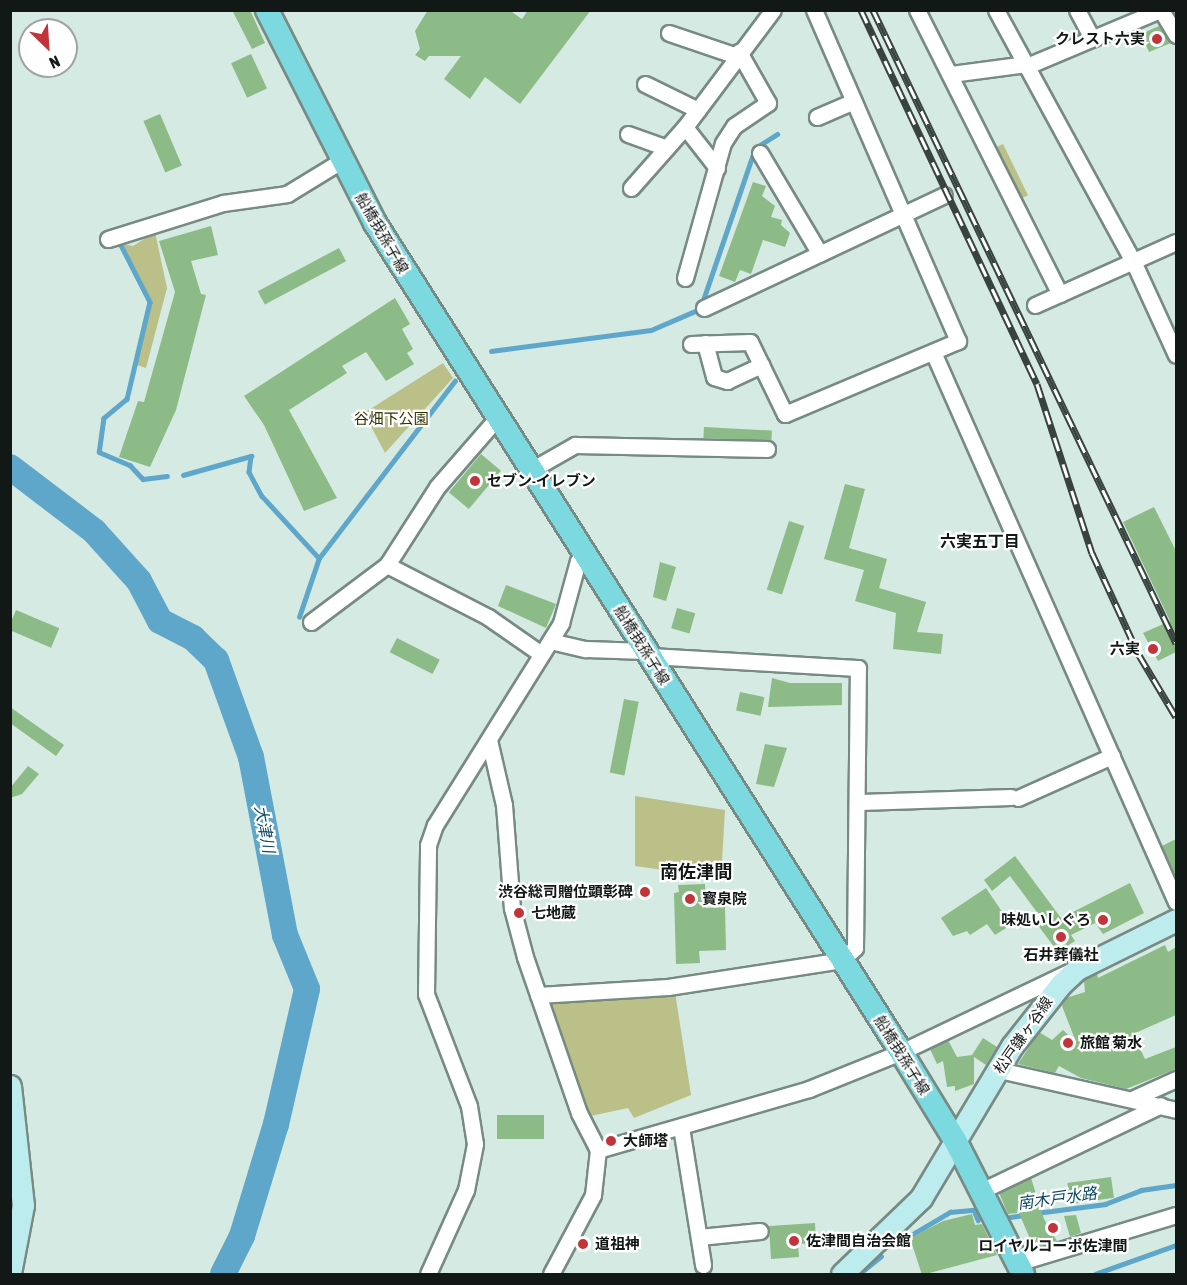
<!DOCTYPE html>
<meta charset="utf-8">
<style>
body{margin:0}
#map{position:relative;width:1187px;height:1285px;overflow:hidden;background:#d5eae2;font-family:"Asap Condensed","Noto Sans JP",sans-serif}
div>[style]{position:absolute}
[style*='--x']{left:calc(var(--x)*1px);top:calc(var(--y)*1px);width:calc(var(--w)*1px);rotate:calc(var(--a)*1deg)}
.green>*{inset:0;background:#bac087;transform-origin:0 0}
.stream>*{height:4.5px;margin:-2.25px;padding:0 2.25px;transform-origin:2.25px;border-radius:2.25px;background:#5ea6ca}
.river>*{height:26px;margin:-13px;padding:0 13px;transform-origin:13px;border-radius:13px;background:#5ea6ca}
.building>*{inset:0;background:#8cbb87;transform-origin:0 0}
.roads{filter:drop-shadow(2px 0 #778a83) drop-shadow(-2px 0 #778a83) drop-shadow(0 2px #778a83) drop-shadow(0 -2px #778a83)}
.street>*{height:15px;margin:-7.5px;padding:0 7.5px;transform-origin:7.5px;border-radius:7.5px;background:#fff}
.secondary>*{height:21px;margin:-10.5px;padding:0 10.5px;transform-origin:10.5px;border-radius:10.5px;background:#bdecef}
.primary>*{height:22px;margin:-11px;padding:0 11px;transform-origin:11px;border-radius:11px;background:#7cd9df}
.rail>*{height:7px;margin-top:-3.5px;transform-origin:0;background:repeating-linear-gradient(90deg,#fff 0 14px,#38423f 0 28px);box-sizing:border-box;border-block:2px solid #38423f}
.dots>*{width:16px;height:16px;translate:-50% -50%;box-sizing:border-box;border:3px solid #fff;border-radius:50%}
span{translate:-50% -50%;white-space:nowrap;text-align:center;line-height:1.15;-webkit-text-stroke:4.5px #fff;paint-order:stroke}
.poi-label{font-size:15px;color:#111816;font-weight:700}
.right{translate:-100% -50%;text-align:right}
.left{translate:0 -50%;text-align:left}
.street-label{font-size:15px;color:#111816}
.park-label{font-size:15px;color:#333500}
.neighbourhood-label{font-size:16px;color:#111816;font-weight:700}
.water-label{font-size:16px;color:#0e4a63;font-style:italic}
.quarter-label{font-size:18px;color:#111816;font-weight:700}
.frame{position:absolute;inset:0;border:12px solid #111816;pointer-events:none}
.north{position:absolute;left:18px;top:18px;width:60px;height:60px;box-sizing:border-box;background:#fff;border:2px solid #a0a3a2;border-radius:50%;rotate:155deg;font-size:16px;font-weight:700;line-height:24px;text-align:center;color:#111816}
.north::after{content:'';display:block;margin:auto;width:21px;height:27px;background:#c2333a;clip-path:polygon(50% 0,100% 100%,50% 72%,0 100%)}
</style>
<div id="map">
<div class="green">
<i style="left:1003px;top:144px;width:57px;height:11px;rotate:64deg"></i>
<i style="clip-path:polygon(155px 232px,167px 288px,146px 368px,134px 364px,151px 300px,123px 244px,133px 246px)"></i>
<i style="clip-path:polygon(443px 363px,453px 378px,385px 453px,364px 413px)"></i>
<i style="clip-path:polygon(635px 796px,725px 810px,721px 878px,635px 866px)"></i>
<i style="clip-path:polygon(675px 992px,691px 1095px,634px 1118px,628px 1108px,586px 1117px,547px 999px)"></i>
</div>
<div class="stream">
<i style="--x:121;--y:245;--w:64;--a:63"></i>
<i style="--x:150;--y:302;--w:100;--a:103.3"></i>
<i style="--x:127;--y:399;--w:30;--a:140"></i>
<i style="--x:104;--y:418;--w:34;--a:98"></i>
<i style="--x:99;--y:452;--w:34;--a:23"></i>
<i style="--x:130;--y:465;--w:19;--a:47"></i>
<i style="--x:143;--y:479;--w:24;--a:-7"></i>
<i style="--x:491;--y:351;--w:161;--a:-7.5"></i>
<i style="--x:651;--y:330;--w:53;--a:-23.2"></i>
<i style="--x:700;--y:309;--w:170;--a:-71.1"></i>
<i style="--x:755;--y:148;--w:26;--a:-32"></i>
<i style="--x:183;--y:475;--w:71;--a:-15.6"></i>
<i style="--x:251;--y:456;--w:16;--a:97"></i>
<i style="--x:249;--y:472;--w:27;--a:62"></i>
<i style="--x:262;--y:496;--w:84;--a:47.4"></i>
<i style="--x:299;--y:617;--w:62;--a:-71.3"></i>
<i style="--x:319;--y:558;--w:223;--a:-52.5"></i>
<i style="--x:1036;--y:1213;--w:70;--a:-7.4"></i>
<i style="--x:1105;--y:1204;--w:39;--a:-21"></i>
<i style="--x:1141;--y:1190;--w:35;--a:-8"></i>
<i style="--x:1010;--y:1217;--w:15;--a:-8"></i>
<i style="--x:896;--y:1244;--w:63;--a:-30.7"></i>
<i style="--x:950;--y:1212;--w:24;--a:-5"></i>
<i style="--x:974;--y:1210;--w:11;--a:68"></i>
<i style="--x:859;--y:1274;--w:28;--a:-39"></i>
<i style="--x:1095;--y:1274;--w:86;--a:-19.7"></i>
</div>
<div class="river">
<i style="--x:10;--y:467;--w:106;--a:37.3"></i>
<i style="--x:94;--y:531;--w:67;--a:48"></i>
<i style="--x:139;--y:581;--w:45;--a:62.3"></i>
<i style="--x:160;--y:621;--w:37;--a:27"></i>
<i style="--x:193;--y:638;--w:32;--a:44"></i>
<i style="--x:216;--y:660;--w:103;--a:70.2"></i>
<i style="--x:251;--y:757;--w:181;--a:79.2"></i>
<i style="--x:285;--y:935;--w:58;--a:67.8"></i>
<i style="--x:307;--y:989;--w:139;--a:102.9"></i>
<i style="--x:276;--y:1124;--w:117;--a:106.9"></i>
<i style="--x:242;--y:1236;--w:42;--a:116.6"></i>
</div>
<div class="building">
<i style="clip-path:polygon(232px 10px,250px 10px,265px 43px,252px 49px)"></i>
<i style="clip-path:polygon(428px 10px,509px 10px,522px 19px,528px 10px,591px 10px,520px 104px,485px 77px,470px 99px,444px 79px,461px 56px,429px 56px,425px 61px,415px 55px,420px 49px,415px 31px)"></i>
<i style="clip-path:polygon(1159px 26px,1171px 43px,1149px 52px,1141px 34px)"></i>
<i style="left:251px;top:54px;width:38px;height:22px;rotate:65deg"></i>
<i style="left:160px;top:114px;width:56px;height:18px;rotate:67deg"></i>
<i style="clip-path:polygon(753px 182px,766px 186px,762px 196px,775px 206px,771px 217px,782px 220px,781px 225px,790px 233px,785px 247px,763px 240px,751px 274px,740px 270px,735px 282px,719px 276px)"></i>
<i style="clip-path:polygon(211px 226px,218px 255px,191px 261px,201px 294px,206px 295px,176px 410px,150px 467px,119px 457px,138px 401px,144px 402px,175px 292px,159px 241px)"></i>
<i style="left:339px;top:248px;width:15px;height:92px;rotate:62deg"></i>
<i style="clip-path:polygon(395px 298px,410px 324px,402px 329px,413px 349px,407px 353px,414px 364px,386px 381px,366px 352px,342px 366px,347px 373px,289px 410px,337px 498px,304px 511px,264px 425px,244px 396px)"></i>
<i style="left:704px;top:427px;width:68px;height:11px;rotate:3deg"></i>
<i style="left:481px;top:454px;width:26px;height:50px;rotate:40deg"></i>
<i style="clip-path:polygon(845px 484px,865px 489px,849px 548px,887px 559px,879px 588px,926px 602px,917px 632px,943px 634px,941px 654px,893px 649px,896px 613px,855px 601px,864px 570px,824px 559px)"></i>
<i style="clip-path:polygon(1154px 507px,1176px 551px,1176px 652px,1158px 661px,1143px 633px,1170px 621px,1123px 522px)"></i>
<i style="left:789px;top:521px;width:16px;height:72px;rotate:18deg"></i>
<i style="clip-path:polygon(660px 562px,676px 567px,666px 601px,653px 597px)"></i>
<i style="clip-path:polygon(506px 585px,556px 604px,546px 628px,498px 606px)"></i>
<i style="left:677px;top:608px;width:19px;height:21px;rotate:16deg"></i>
<i style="left:16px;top:610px;width:47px;height:21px;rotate:23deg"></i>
<i style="left:397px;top:638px;width:48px;height:16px;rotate:27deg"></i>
<i style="clip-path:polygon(772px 678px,790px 683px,842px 683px,842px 705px,768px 707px)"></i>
<i style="left:740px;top:692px;width:25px;height:19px;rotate:12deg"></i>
<i style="left:624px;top:699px;width:15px;height:75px;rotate:11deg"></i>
<i style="clip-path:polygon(10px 707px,64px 745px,56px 756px,10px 723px)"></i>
<i style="clip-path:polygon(765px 744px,787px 748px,774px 787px,756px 784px)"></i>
<i style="clip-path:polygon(28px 766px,39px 774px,22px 794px,10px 798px,10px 788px)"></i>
<i style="clip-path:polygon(1176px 839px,1176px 876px,1162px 846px)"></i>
<i style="clip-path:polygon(1015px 856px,1061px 918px,1130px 883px,1144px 913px,1103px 934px,1095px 923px,1071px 935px,1075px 941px,1058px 952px,1040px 928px,1037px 922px,1042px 919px,1010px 876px,992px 891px,984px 880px)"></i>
<i style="clip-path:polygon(705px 884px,706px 908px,725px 907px,726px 950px,699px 951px,700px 963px,676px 964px,674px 893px,679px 892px,678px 885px)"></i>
<i style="clip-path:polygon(986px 888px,1011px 925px,995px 935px,987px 924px,970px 935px,967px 931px,953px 936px,941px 918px)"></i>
<i style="clip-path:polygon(1165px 945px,1168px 952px,1176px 947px,1176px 1015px,1133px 1034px,1145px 1059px,1176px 1047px,1176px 1069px,1126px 1089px,1081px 1078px,1059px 1066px,1055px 1073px,1018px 1064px,1039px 1032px,1052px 1040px,1063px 1030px,1076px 1042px,1062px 1006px,1066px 998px,1085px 992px,1084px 980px,1097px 973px,1098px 978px)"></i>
<i style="clip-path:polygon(983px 1038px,997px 1047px,986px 1065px,974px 1057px,974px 1084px,955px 1091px,955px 1086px,947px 1087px,943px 1061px,937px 1064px,930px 1049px,948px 1040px,957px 1057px,972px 1055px)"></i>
<i style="left:497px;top:1115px;width:47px;height:24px"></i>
<i style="left:1111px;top:1177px;width:21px;height:44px;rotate:82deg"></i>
<i style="clip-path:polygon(1031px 1178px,1044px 1219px,1057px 1241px,1034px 1248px,1019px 1213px,1008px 1214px,999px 1193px)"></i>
<i style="clip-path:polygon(972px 1214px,975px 1225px,982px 1224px,997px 1255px,922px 1275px,910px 1238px,943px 1221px)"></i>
<i style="clip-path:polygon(1076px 1215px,1081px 1233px,1070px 1237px,1064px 1216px)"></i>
<i style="clip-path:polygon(815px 1223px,816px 1243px,798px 1244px,799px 1257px,771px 1259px,769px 1226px)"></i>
</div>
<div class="roads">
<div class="street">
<i style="--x:917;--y:10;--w:318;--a:63.3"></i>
<i style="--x:996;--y:10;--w:286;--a:61.4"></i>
<i style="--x:1133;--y:261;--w:103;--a:65.4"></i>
<i style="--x:1077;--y:10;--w:32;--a:62"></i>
<i style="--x:1161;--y:10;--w:29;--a:59"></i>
<i style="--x:669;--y:33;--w:72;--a:18.7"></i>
<i style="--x:1027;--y:66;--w:144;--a:-22.8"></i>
<i style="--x:951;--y:74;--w:76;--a:-7.6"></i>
<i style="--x:645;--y:84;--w:59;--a:26.1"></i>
<i style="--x:817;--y:117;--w:40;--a:-23.4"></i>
<i style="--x:685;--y:127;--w:52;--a:52"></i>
<i style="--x:628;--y:134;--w:41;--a:19.7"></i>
<i style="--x:760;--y:153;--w:117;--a:59.3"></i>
<i style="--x:631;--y:188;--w:81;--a:-48.5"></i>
<i style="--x:685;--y:127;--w:146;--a:-53.1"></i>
<i style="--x:108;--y:239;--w:121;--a:-17.4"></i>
<i style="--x:223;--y:203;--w:65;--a:-8"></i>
<i style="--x:287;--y:194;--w:63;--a:-31.4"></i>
<i style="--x:685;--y:278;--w:140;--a:-74.3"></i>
<i style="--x:723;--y:143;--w:20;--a:-57"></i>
<i style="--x:734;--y:126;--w:41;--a:-34.1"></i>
<i style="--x:768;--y:103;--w:59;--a:-119.6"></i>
<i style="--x:1035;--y:305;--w:154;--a:-24.1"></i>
<i style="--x:704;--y:308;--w:265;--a:-25.2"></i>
<i style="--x:705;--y:343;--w:35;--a:75"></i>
<i style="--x:714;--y:377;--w:14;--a:17"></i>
<i style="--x:727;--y:381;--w:38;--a:-25"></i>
<i style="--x:691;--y:344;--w:59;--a:-1.9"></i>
<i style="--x:750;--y:342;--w:80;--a:64.1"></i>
<i style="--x:785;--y:414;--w:188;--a:-22.9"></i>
<i style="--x:958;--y:341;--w:361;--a:-113.5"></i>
<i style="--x:933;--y:352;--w:601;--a:66.16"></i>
<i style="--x:531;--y:470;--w:51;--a:-29.6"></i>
<i style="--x:575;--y:445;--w:192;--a:1.2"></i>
<i style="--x:387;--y:565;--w:114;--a:27.2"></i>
<i style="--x:488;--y:617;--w:65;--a:34.9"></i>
<i style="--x:311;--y:622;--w:95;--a:-36.9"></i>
<i style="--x:387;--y:565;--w:93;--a:-57.3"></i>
<i style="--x:437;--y:487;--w:91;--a:-49"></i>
<i style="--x:550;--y:641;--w:37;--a:13"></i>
<i style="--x:586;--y:649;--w:59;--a:1.9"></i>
<i style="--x:489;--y:740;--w:67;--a:77"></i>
<i style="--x:504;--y:805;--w:103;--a:85.6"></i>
<i style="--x:512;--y:908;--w:51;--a:75.1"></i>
<i style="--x:525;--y:957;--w:165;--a:70.9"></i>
<i style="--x:579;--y:1113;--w:42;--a:62.8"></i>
<i style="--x:1018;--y:798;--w:103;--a:-24.1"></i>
<i style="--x:860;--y:802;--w:151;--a:-1.9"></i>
<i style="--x:538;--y:995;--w:130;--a:-3.5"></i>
<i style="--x:668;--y:987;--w:176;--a:-8.8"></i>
<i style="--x:842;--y:960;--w:18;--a:-43"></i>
<i style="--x:855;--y:948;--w:280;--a:-89.4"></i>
<i style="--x:858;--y:668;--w:209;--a:-176.7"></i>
<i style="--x:999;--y:1070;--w:181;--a:12.7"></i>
<i style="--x:1134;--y:1098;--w:46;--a:-24.3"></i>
<i style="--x:681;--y:1127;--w:140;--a:80.9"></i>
<i style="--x:981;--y:1191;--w:199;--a:-25.5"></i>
<i style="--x:699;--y:1237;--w:61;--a:-5.6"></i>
<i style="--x:1017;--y:1263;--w:166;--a:-16.8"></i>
<i style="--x:428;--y:1274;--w:92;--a:-65.7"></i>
<i style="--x:466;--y:1190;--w:47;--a:-78.9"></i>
<i style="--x:475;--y:1144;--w:38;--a:-99"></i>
<i style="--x:469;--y:1106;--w:120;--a:-111"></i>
<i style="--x:426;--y:994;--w:149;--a:-89.2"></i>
<i style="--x:428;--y:845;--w:21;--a:-71"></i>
<i style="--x:435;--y:825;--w:238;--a:-58"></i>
<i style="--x:561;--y:623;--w:64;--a:-74.7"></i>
<i style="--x:578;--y:561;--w:9;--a:-41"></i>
<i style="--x:551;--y:1274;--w:89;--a:-62"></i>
<i style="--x:593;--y:1195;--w:45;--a:-83.7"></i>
<i style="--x:598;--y:1150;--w:220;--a:-16.1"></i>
<i style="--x:809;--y:1089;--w:99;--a:-21.9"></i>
<i style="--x:901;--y:1052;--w:188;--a:-25.5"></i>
</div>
<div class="secondary">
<i style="--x:10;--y:1086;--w:120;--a:83.8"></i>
<i style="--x:23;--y:1205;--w:69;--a:100.8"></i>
<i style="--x:842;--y:1274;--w:110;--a:-43.9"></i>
<i style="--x:921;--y:1198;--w:177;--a:-59.1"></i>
<i style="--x:1012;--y:1046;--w:79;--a:-51.7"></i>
<i style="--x:1061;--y:984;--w:22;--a:-43"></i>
<i style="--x:1077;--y:969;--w:110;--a:-26.3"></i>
</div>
<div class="primary">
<i style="--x:267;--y:10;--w:239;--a:63.1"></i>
<i style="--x:375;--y:223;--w:982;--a:57.6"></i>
<i style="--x:901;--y:1052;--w:103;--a:58.5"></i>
<i style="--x:955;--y:1140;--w:150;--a:63.1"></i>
</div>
</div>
<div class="rail">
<i style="--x:861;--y:10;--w:413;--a:64.8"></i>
<i style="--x:1037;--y:384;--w:178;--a:72"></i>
<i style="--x:1092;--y:553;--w:112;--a:65.3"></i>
<i style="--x:1139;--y:655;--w:72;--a:59.2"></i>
<i style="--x:873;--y:10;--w:702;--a:64.42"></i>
</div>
<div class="dots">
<i style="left:1157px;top:39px;background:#c2333a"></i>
<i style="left:475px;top:481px;background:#c2333a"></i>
<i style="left:1153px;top:649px;background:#c2333a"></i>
<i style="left:645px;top:892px;background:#c2333a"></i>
<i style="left:690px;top:899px;background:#c2333a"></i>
<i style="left:519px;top:913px;background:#c2333a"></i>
<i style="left:1103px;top:920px;background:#c2333a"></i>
<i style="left:1061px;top:937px;background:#c2333a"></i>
<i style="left:1068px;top:1043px;background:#c2333a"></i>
<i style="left:611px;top:1141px;background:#c2333a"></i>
<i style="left:1053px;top:1228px;background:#c2333a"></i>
<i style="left:794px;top:1241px;background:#c2333a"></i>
<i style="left:583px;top:1244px;background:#c2333a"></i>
</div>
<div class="poi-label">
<span class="right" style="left:1145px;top:39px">クレスト六実</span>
<span class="left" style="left:487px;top:481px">セブン-イレブン</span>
<span class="right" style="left:1140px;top:649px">六実</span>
<span class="right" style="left:633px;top:892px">渋谷総司贈位顕彰碑</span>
<span class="left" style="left:702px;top:899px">寳泉院</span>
<span class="left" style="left:531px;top:913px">七地蔵</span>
<span class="right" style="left:1091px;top:920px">味処いしぐろ</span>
<span style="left:1061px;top:955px">石井葬儀社</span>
<span class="left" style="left:1080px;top:1043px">旅館 菊水</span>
<span class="left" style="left:623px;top:1141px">大師塔</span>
<span class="left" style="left:806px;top:1241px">佐津間自治会館</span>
<span class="left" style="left:595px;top:1244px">道祖神</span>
<span style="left:1053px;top:1246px">ロイヤルコーポ佐津間</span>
</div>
<div class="street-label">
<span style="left:382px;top:233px;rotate:60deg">船橋我孫子線</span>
<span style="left:642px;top:645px;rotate:58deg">船橋我孫子線</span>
<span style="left:1023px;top:1035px;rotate:-55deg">松戸鎌ヶ谷線</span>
<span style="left:902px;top:1055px;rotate:58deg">船橋我孫子線</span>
</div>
<div class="park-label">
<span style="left:391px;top:419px">谷畑下公園</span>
</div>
<div class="neighbourhood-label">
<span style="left:980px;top:541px">六実五丁目</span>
</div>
<div class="water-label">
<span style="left:265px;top:829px;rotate:79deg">大津川</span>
<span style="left:1057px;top:1198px;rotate:-8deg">南木戸水路</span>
</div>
<div class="quarter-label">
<span style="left:696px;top:872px">南佐津間</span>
</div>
<div class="frame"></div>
<div class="north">N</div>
</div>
